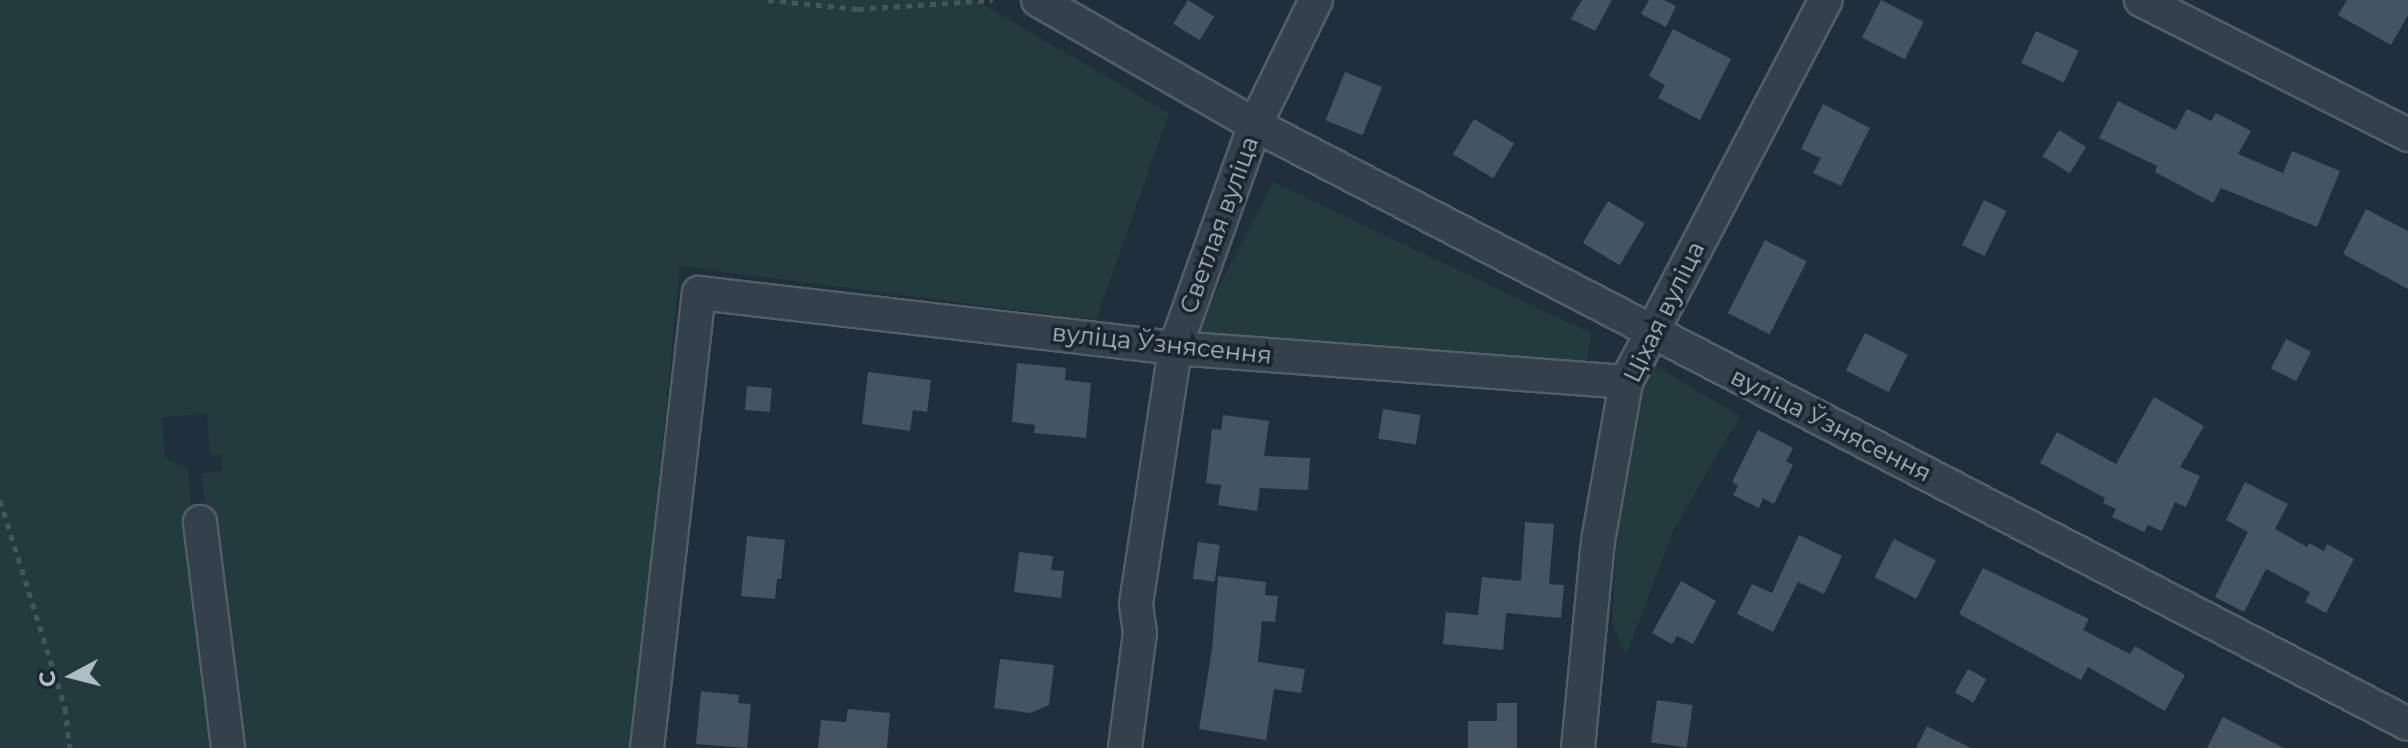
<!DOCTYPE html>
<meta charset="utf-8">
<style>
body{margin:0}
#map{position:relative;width:2408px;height:748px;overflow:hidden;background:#212e3b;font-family:Montserrat,sans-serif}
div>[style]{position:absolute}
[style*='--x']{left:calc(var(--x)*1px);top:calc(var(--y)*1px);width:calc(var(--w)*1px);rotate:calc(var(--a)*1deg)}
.green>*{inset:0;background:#233b3c}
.building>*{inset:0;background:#445462;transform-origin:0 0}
.path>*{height:5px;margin-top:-2.5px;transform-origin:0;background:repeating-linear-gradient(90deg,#405858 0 6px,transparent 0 12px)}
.roads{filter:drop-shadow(2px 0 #525e68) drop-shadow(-2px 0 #525e68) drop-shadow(0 2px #525e68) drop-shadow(0 -2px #525e68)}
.minor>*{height:32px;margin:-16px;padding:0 16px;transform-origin:16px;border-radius:16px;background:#34404b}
span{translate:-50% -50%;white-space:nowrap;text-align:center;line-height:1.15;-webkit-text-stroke:7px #1a252f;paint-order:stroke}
.street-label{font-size:24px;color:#afbbc7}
.north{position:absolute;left:32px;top:636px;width:80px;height:80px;-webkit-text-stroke:6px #1a252f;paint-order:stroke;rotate:263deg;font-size:22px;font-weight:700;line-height:32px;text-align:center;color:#afbbc7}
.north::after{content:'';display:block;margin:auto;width:28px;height:36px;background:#afbbc7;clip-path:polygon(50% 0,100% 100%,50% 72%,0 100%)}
</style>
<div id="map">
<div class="green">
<i style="clip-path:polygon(evenodd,0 0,975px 0,1169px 113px,1096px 320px,680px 266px,632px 748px,0 748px,0 0,207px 414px,210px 456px,221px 455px,222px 471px,202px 473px,206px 521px,192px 522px,188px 469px,165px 457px,162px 417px,207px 414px)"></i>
<i style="clip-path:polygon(1273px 182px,1591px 333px,1586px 367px,1195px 333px)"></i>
<i style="clip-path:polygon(1650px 363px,1740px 416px,1674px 529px,1626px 655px,1612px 624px,1617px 524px,1633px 399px)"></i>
</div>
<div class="building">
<i style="left:1188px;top:0;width:31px;height:28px;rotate:32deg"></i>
<i style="clip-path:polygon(1582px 0,1612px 0,1595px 31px,1571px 19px)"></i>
<i style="clip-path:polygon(1649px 0,1664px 0,1676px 6px,1666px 27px,1641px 14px)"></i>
<i style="left:1881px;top:0;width:48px;height:42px;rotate:27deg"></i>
<i style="clip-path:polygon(2347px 0,2408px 0,2408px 15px,2391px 45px,2338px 15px)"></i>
<i style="clip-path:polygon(1673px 29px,1731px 59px,1700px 120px,1658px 98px,1665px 85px,1649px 76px)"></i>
<i style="left:2036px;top:31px;width:47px;height:35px;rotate:25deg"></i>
<i style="left:1345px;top:72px;width:40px;height:52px;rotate:22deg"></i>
<i style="clip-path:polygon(2118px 101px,2176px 130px,2187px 109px,2211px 121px,2216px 113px,2251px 131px,2238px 154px,2283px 173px,2292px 151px,2340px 171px,2317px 227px,2221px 188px,2213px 203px,2155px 172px,2157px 166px,2099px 138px)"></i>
<i style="clip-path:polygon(1823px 104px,1870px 128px,1841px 186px,1813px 173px,1821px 158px,1801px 149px)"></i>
<i style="left:1474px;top:119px;width:47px;height:41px;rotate:31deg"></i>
<i style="left:2059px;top:130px;width:32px;height:31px;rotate:32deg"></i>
<i style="left:1984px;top:200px;width:25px;height:50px;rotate:26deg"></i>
<i style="left:1608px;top:201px;width:43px;height:49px;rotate:31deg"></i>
<i style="clip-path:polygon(2366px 209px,2408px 231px,2408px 289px,2343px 254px)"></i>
<i style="left:1765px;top:240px;width:47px;height:82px;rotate:27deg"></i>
<i style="left:1865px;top:333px;width:48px;height:42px;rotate:27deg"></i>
<i style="left:2286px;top:339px;width:28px;height:33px;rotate:27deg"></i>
<i style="clip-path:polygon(1017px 363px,1066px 368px,1065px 380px,1091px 383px,1086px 438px,1034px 433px,1035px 425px,1012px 422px)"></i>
<i style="clip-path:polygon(868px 372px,931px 380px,927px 412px,913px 410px,910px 431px,862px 424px)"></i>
<i style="left:747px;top:386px;width:25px;height:24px;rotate:5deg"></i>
<i style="clip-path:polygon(2154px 397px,2204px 426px,2180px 467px,2200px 476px,2186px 507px,2175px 502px,2162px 531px,2148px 525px,2144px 532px,2112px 517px,2116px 509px,2103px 503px,2105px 498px,2040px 463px,2057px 432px,2116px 464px)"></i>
<i style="left:1383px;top:409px;width:38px;height:30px;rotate:9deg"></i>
<i style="clip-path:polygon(1223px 415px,1269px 421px,1264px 456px,1310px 458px,1308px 490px,1260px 488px,1257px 511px,1218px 505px,1221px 485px,1206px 483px,1212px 429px,1221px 430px)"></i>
<i style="clip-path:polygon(1758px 430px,1793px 448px,1786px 461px,1793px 465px,1774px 504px,1763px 498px,1759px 508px,1733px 495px,1738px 486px,1732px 482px)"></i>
<i style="clip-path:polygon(2245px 482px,2288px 504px,2275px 529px,2307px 547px,2309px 543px,2324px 551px,2327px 544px,2354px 559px,2326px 613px,2305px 602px,2310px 592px,2266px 569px,2244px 612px,2215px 597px,2248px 532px,2226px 520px)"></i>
<i style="clip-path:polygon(1525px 522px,1554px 524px,1549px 584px,1564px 585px,1561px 618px,1506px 613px,1503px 650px,1443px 644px,1446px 612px,1478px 615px,1482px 577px,1521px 581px)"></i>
<i style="clip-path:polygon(1799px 535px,1842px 556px,1824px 594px,1798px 582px,1773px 632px,1737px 614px,1752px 584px,1772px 593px)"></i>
<i style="clip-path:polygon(747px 536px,785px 540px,781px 579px,777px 579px,775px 599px,741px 596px)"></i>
<i style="left:1894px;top:539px;width:47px;height:43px;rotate:27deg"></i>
<i style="left:1198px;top:542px;width:22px;height:37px;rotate:8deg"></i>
<i style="clip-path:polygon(1019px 552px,1053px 556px,1051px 570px,1064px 571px,1061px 598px,1014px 592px)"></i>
<i style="clip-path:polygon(1983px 568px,2089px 619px,2083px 630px,2130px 654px,2135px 646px,2185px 675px,2165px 711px,2088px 667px,2081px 680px,1959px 614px)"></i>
<i style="clip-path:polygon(1218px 576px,1266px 582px,1265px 595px,1278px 596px,1275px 622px,1262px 621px,1258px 662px,1305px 669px,1301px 693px,1274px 689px,1266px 740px,1199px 729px,1212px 649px)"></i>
<i style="clip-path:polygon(1681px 581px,1716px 601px,1693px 644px,1677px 636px,1672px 644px,1652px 633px)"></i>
<i style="clip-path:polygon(1000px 659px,1054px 665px,1049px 705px,1030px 713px,994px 708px)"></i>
<i style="left:1968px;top:669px;width:21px;height:27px;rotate:29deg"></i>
<i style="clip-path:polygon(701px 691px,739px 695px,738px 703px,751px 704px,747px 748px,696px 744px)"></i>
<i style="left:1657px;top:700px;width:36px;height:43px;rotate:8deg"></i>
<i style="clip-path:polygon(1497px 703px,1517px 703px,1517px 748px,1468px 748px,1468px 721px,1497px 721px)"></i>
<i style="clip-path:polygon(848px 709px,890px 713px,887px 748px,818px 748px,821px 720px,846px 722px)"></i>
<i style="clip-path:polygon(2223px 717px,2284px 748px,2207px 748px)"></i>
<i style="clip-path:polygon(1927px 726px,1971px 748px,1916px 748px)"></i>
</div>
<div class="path">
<i style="--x:768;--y:0;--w:90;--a:5.7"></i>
<i style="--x:858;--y:9;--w:135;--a:-3.8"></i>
<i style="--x:0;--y:500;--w:218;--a:72.6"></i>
<i style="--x:65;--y:708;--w:40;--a:82.9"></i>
</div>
<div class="roads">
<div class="minor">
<i style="--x:1038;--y:0;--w:250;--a:29.9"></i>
<i style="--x:1255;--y:125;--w:1299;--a:27.45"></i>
<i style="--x:2141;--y:0;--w:299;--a:26.8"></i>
<i style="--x:200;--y:522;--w:228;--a:82.9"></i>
<i style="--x:647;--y:748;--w:458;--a:-83.5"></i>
<i style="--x:699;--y:293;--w:479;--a:6.6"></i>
<i style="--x:1175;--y:348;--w:452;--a:4.3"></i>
<i style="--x:1125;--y:748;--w:116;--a:-82.6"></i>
<i style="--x:1140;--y:633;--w:29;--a:-98"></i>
<i style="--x:1136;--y:604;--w:259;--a:-81.3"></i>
<i style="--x:1175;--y:348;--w:237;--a:-70.3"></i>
<i style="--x:1255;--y:125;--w:139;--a:-64"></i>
<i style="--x:1578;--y:748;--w:208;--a:-84.5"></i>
<i style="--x:1598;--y:541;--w:161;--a:-80"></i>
<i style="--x:1626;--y:382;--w:431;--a:-62.4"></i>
</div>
</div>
<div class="street-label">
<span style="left:1219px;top:225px;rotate:-70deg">Светлая вуліца</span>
<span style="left:1664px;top:312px;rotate:-64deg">Ціхая вуліца</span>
<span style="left:1162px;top:344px;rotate:6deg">вуліца Ўзнясення</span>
<span style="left:1831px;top:425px;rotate:27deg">вуліца Ўзнясення</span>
</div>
<div class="north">С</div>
</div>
